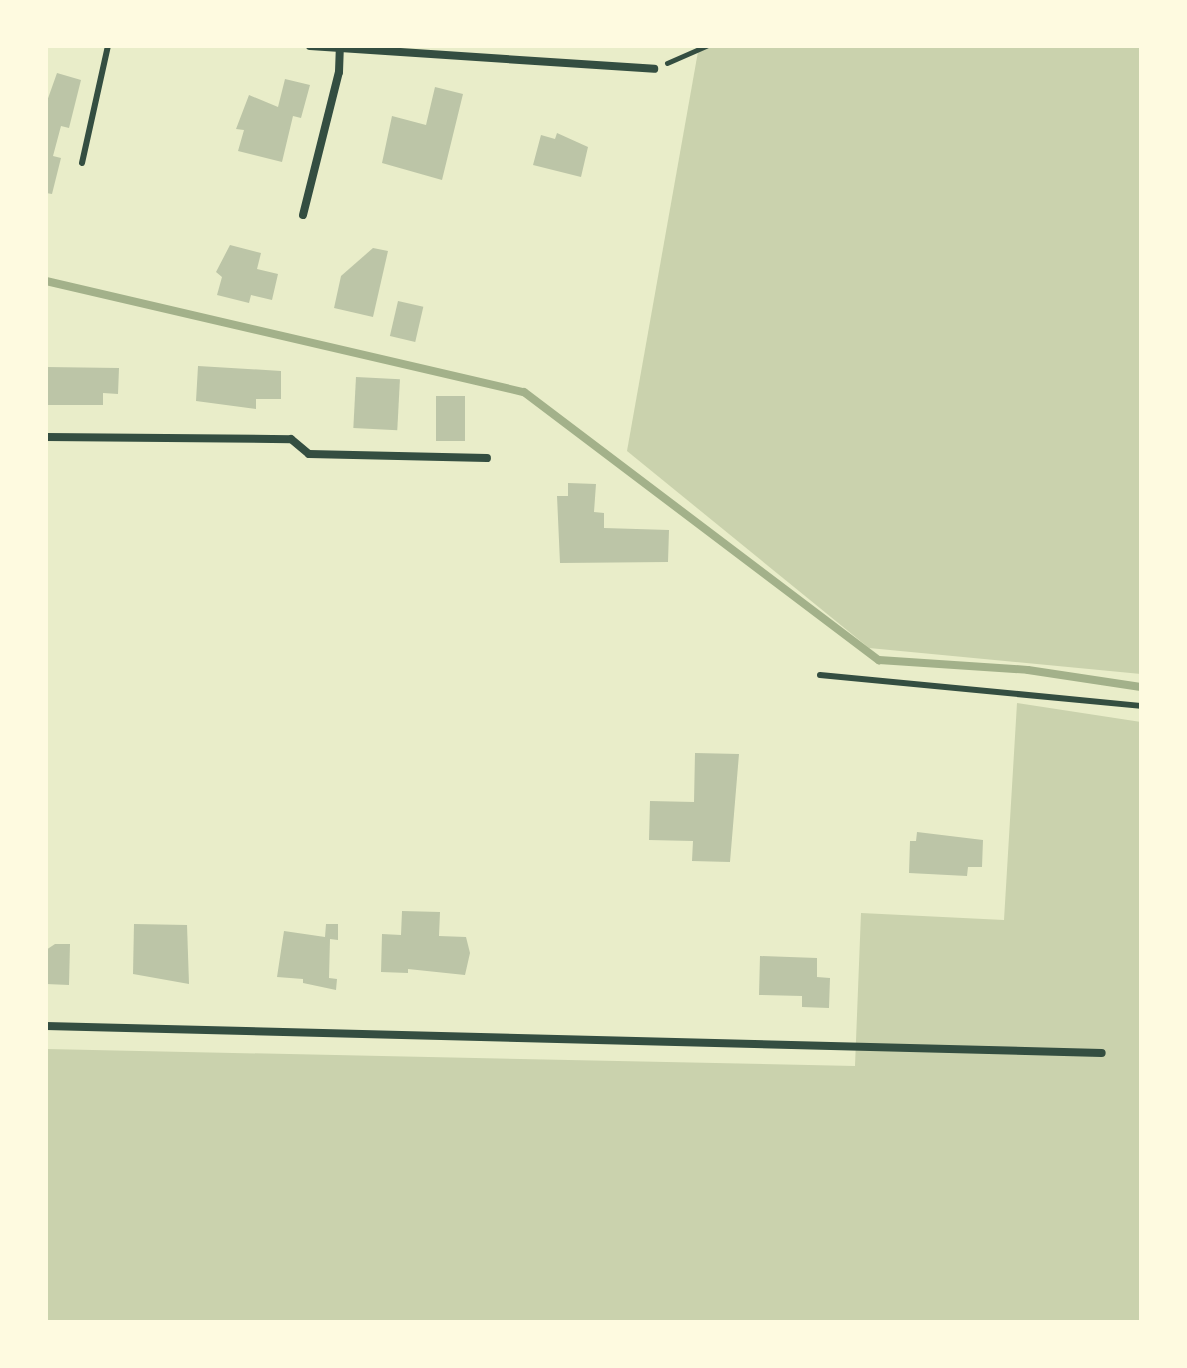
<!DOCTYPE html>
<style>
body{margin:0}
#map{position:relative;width:1187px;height:1368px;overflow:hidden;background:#e9edc9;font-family:"IBM Plex Sans",sans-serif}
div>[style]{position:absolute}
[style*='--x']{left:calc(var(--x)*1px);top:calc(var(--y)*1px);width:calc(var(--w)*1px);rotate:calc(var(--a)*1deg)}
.green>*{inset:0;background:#cad2ad}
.stream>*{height:8px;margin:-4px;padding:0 4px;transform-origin:4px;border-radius:4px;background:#a3b18a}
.building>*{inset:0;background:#bcc5a7;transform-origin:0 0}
.path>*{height:5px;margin:-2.5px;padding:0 2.5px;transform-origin:2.5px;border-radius:2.5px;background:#344e41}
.service>*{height:6px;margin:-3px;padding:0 3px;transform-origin:3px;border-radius:3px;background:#344e41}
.minor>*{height:8px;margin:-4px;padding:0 4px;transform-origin:4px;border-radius:4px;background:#344e41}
span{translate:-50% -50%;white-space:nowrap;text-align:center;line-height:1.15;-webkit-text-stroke:6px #fefae0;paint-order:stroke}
.frame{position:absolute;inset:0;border:48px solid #fefae0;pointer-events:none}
</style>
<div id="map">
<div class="green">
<i style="clip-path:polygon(699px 46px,1141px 46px,1141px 674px,869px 648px,627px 451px)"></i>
<i style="clip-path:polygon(1017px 703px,1141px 722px,1141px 1322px,46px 1322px,46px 1049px,855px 1066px,861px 913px,1004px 920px)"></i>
</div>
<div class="stream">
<i style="--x:46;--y:281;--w:491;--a:13.1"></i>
<i style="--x:524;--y:392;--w:445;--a:37.1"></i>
<i style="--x:879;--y:660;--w:149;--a:3.8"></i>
<i style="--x:1028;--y:670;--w:114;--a:8.6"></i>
</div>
<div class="building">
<i style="clip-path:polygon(57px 73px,81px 80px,69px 128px,61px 126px,53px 156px,61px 158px,52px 194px,46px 193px,46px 104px)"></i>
<i style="clip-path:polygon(285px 79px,310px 85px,301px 118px,293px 116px,282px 162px,238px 151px,244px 130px,236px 129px,249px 95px,278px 107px)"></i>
<i style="clip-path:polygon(435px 87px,463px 94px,442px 180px,382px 163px,392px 116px,426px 125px)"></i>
<i style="clip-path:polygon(557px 133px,588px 147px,581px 177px,533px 165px,541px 135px,555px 139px)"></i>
<i style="clip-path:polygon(230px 245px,261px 253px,257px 269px,278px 274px,272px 300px,251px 295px,249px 303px,217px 295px,222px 277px,216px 272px)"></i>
<i style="clip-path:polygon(373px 248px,388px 251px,373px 317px,334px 308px,341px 276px)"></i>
<i style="left:398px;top:301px;width:26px;height:36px;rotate:13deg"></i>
<i style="clip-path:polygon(198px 366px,281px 371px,281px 399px,256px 399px,256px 409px,196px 401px)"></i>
<i style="clip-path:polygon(46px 367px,119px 368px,118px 394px,103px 393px,103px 405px,46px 405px)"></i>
<i style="left:356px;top:377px;width:44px;height:51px;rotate:3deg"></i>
<i style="left:436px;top:396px;width:29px;height:45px"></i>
<i style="clip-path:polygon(568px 483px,596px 484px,594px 512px,604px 513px,604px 528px,669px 530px,668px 562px,560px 563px,557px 496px,568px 496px)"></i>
<i style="clip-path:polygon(695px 753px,739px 754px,730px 862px,692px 861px,693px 841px,649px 840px,650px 801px,694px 802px)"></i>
<i style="clip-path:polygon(917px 832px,983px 840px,982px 867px,968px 867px,967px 876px,909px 873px,910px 841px,916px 841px)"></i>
<i style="clip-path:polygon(402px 911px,440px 912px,439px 936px,466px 937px,470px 953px,465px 975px,408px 969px,408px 973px,381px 972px,382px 934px,401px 935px)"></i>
<i style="clip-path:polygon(134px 924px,187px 925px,189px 984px,133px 974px)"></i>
<i style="clip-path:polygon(326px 924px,338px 924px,338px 940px,330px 939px,329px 978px,337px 979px,336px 990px,303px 983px,303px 979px,277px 977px,284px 931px,325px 937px)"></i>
<i style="clip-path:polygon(55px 944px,70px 944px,69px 985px,46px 984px,46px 950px)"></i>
<i style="clip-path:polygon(760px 956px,817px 958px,817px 977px,830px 978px,829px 1008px,802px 1007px,802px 996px,759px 995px)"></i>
</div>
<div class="path">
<i style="--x:667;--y:63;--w:43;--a:-23.6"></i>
</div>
<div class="service">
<i style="--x:82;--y:163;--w:120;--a:-77.5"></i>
<i style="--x:820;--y:675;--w:322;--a:5.5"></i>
</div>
<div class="minor">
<i style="--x:310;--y:46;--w:345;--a:3.8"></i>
<i style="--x:303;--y:215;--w:147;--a:-75.9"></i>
<i style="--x:339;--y:72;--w:24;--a:-88"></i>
<i style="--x:46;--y:437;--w:245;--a:0.5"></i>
<i style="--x:291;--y:439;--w:23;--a:40"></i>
<i style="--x:309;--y:454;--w:178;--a:1.3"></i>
<i style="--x:46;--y:1026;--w:1056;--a:1.46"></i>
</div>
<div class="frame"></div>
</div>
